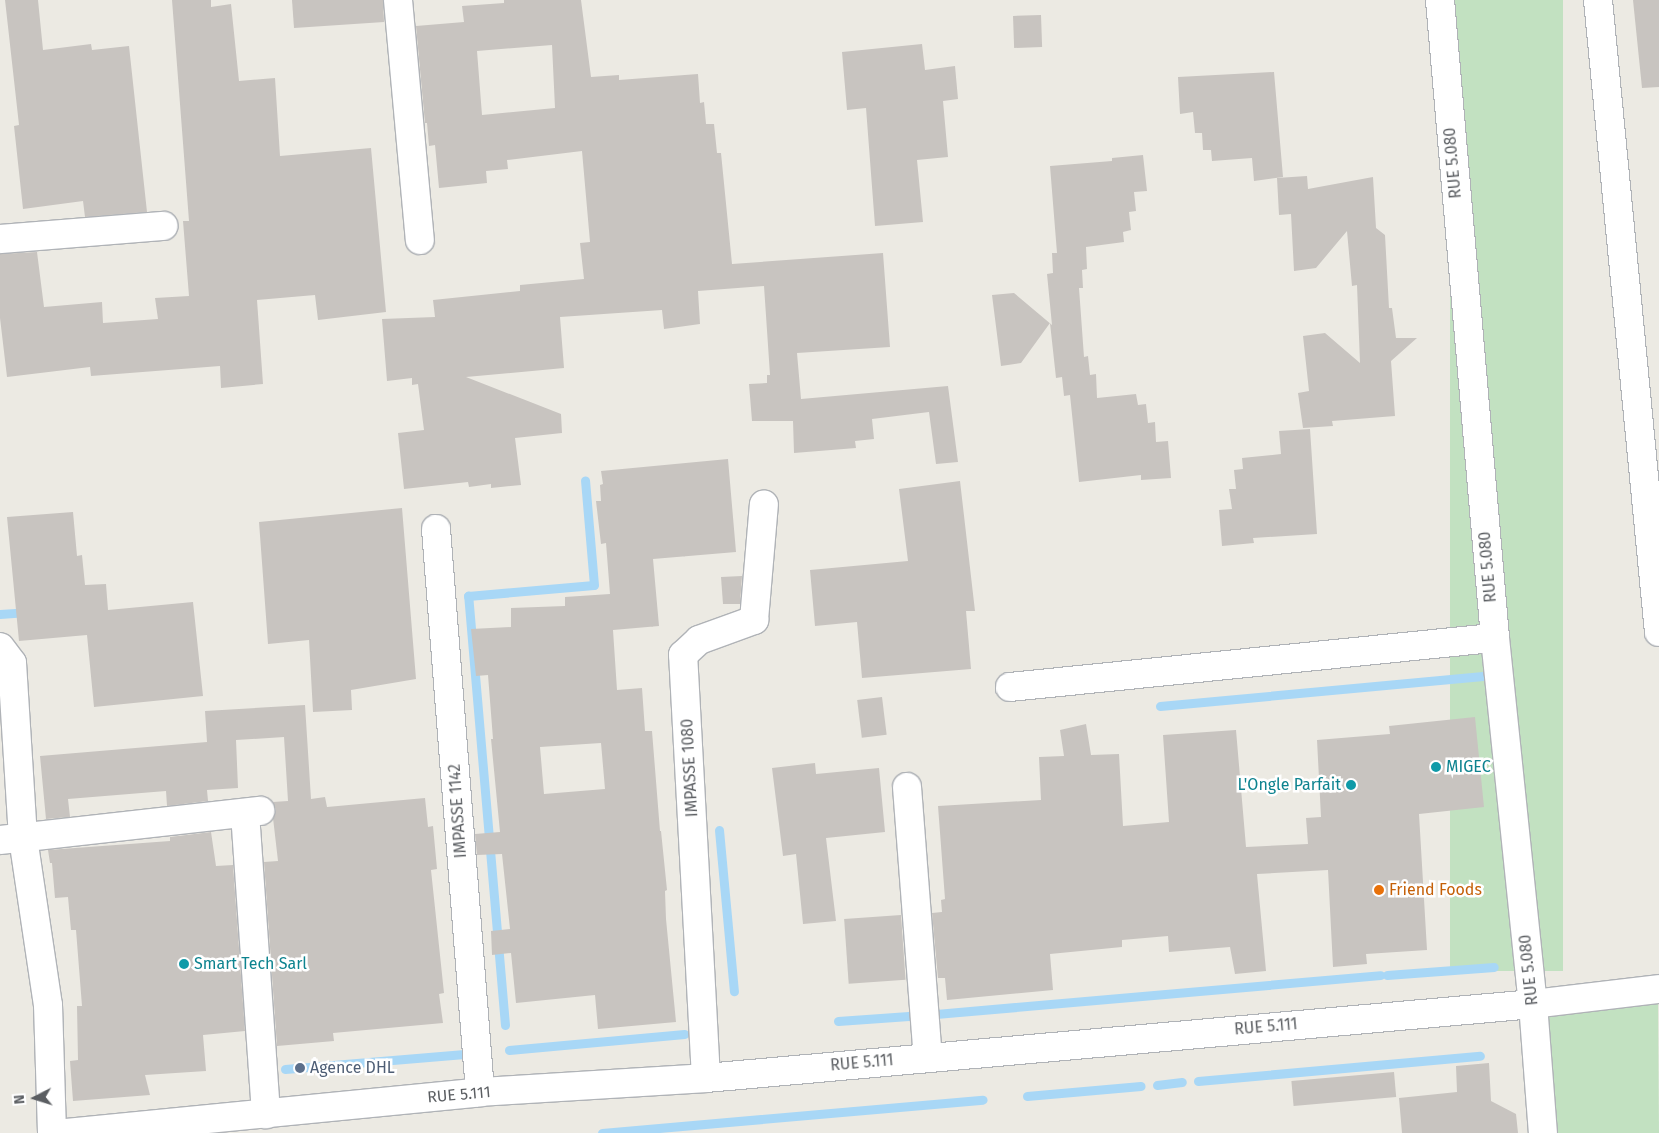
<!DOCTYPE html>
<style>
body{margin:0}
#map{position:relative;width:1659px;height:1133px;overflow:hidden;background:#eceae3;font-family:"Fira Sans",sans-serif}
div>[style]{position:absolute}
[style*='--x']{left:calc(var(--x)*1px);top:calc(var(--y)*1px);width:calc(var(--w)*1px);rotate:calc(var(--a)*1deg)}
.green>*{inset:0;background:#c2e1c1;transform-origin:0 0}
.stream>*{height:9px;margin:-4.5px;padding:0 4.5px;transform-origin:4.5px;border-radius:4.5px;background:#a8d7f6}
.building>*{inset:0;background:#c8c4c0;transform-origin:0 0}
.roads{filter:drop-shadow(1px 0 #b0b3b7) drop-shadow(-1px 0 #b0b3b7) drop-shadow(0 1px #b0b3b7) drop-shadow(0 -1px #b0b3b7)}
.street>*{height:28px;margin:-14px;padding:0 14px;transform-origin:14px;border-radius:14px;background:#fff}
.secondary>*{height:28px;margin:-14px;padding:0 14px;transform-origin:14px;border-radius:14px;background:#fff}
.dots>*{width:14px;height:14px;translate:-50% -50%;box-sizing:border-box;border:2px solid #fff;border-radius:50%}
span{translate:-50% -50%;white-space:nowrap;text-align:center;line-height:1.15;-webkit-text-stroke:5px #fff;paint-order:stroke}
.street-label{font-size:16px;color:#5b5e62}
.culture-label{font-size:16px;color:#0d838f}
.left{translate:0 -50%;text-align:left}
.right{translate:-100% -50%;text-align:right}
.food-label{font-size:16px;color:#c56008}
.service-label{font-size:16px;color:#4e5e75}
.north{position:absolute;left:10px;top:1073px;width:50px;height:50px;-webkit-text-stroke:4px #fff;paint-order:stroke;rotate:265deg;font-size:14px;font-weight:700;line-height:20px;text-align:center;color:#5b5e62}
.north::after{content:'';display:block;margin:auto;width:18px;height:22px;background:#5b5e62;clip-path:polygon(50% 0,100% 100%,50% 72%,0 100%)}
</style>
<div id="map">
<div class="green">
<i style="left:1450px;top:0;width:113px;height:971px"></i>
<i style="clip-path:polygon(1658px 1000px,1659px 1133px,1550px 1133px,1539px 1012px)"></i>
</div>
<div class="stream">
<i style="--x:0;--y:614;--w:27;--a:-4"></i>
<i style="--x:1160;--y:706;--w:327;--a:-5.3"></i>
<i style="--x:719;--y:830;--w:162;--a:84.7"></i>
<i style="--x:1387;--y:975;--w:107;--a:-4.3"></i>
<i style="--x:936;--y:1014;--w:446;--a:-5"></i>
<i style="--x:838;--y:1021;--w:85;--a:-4"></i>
<i style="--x:505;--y:1025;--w:431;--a:-94.9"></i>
<i style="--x:468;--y:596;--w:126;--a:-5"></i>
<i style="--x:594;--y:585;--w:105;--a:-94.9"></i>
<i style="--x:509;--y:1050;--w:176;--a:-5.2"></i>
<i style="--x:285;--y:1069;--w:180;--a:-4.8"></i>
<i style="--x:1198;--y:1081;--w:283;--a:-5.1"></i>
<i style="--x:1157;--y:1085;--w:25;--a:-7"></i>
<i style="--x:1027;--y:1096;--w:114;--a:-5"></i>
<i style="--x:602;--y:1133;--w:382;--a:-5"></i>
</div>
<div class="building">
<i style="clip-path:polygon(5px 0,38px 0,43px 50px,91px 44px,92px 50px,129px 46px,147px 212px,85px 217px,83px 201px,23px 209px,14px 126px,19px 125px)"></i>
<i style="clip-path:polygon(172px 0,211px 0,211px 7px,231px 4px,239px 81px,275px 78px,280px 156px,371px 148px,386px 312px,318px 320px,315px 295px,257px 300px,263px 384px,221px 388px,220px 366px,91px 376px,90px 367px,7px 377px,0 318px,0 254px,37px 252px,44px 307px,102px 302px,103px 323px,158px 319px,155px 298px,189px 296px,183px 221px,189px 221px)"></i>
<i style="clip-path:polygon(292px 0,383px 0,384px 22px,294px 28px)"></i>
<i style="clip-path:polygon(evenodd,504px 0,581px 0,591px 77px,619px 75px,619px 80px,698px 74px,700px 103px,704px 102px,706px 124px,714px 124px,717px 153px,721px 153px,732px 264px,883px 253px,890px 347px,797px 353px,801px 399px,948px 386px,958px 462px,936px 464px,929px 412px,872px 419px,874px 439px,855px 441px,856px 448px,794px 453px,793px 421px,752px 421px,749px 384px,767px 383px,767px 375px,770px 375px,764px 286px,698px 291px,700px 324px,664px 329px,662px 310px,560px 317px,564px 368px,466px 377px,561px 414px,562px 433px,515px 438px,521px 485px,491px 488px,491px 484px,469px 487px,468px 482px,404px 489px,398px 433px,424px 430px,418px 384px,412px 385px,412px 378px,387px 381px,382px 319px,435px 317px,433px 300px,520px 291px,520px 285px,584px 279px,580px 243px,590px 242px,582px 151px,507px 160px,508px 169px,486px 171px,487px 183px,439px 188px,435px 145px,429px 146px,427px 123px,425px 123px,416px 26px,464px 22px,462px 6px,504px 3px,504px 0,552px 45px,555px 108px,482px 115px,477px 51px,552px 45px)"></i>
<i style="clip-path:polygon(1633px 0,1659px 0,1659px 87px,1642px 88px)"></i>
<i style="left:1041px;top:15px;width:32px;height:28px;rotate:88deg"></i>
<i style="clip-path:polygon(922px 44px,925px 70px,955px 66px,958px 99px,943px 101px,948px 157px,917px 160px,923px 222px,875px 226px,866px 108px,847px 110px,842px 52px)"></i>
<i style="clip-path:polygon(1274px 72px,1283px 177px,1254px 181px,1252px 158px,1212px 161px,1211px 150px,1203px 150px,1202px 133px,1195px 133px,1193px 112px,1180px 114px,1178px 77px)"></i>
<i style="clip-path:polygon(1143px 155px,1147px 191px,1134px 192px,1136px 211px,1129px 212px,1131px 230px,1123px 232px,1124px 242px,1086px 247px,1087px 269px,1082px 270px,1083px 288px,1079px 288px,1084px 357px,1088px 356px,1090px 375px,1096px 374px,1097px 398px,1136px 394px,1138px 405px,1146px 404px,1148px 423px,1155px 422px,1156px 442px,1168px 441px,1171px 478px,1141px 480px,1141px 475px,1079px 482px,1070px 395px,1064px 396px,1062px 377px,1056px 378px,1050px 323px,1021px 363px,1001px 366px,992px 295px,1014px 293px,1052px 325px,1047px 274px,1053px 273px,1052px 253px,1057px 253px,1050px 166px,1112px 161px,1112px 158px)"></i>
<i style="clip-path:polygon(1307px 176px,1308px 189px,1373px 177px,1376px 228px,1385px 235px,1389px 308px,1392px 308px,1396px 338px,1417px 338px,1391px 361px,1395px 416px,1332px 421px,1333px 426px,1303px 428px,1298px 393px,1309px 391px,1303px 336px,1325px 333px,1360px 363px,1357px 285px,1352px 286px,1347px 231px,1316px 268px,1294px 271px,1291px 214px,1279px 215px,1277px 178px)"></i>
<i style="clip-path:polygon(1310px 429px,1317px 534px,1253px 538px,1254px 543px,1222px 546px,1219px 510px,1232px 509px,1229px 489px,1236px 489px,1234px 470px,1243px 469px,1242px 458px,1281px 454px,1279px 431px)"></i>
<i style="clip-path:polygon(evenodd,728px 459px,736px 552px,653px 559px,659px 626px,613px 630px,617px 690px,642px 688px,645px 731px,652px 731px,660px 831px,661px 831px,667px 890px,665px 891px,666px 919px,676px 1022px,598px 1029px,595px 995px,516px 1003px,511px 953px,492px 955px,491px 931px,510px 929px,502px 854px,477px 855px,475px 834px,500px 832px,491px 739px,493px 739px,488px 675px,476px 676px,471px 629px,511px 627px,511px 608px,565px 606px,565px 597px,610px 594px,606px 543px,601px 544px,596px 501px,601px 501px,600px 485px,603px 484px,601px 471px,728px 459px,601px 743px,605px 789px,544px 794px,540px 747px,601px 743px)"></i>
<i style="clip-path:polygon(960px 481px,975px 611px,966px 611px,971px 669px,862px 678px,857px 622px,815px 626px,810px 570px,908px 561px,899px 489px)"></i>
<i style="clip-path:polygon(402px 508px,416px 679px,351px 690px,352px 710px,313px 712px,309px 640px,268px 644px,259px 522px)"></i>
<i style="clip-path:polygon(73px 512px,77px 556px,82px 555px,85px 585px,106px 584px,108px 610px,193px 602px,203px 696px,94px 707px,87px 635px,19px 641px,7px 517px)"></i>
<i style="clip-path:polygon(742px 576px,740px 604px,723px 604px,721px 577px)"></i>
<i style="left:882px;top:697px;width:38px;height:25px;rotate:83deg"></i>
<i style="clip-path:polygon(305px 705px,311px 799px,325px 797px,327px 807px,425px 798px,428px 827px,433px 826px,437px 869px,431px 870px,444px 993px,439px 994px,443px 1023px,333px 1033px,334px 1041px,277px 1046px,264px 862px,278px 861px,273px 818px,276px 810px,273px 802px,288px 801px,284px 737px,236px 740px,238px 788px,207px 790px,208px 801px,167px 806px,166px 791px,68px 799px,70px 817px,46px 819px,40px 756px,207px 742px,205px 711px)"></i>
<i style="clip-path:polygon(1475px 717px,1484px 807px,1419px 814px,1427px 950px,1366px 954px,1367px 964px,1333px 967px,1328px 870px,1257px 874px,1266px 971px,1235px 974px,1230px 947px,1169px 952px,1168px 936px,1122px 940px,1122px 947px,1050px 954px,1053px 990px,947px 1000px,945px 978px,938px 978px,932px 913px,942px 912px,941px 900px,945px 899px,938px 806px,1041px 800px,1039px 757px,1064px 756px,1060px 730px,1086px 724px,1091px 755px,1119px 754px,1123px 826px,1169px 822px,1163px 735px,1236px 730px,1246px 847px,1308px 844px,1306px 818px,1321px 817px,1317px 740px,1390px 734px,1389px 726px)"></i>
<i style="clip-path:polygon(815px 763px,816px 774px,879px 768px,885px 832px,826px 838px,836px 921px,803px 924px,796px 854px,783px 856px,772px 768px)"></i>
<i style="clip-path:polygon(211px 832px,216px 866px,233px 865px,245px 1031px,203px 1035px,206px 1071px,145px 1075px,150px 1095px,73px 1101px,70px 1061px,78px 1060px,77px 1006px,82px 1006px,76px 930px,71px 930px,68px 897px,55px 898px,52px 863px,50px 863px,48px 850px,170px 841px,170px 837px)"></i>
<i style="left:901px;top:915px;width:65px;height:57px;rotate:86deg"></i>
<i style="clip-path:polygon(1489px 1063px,1491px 1101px,1516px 1114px,1518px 1133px,1402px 1133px,1399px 1098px,1457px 1092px,1456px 1066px)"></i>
<i style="left:1394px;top:1072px;width:25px;height:103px;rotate:85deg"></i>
</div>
<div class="roads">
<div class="street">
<i style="--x:398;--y:0;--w:241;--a:84.8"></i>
<i style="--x:0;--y:239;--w:164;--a:-4.6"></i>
<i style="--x:436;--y:529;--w:565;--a:85.53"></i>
<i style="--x:0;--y:647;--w:20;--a:53"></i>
<i style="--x:12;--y:663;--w:175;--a:86.4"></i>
<i style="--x:23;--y:838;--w:169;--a:81.5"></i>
<i style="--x:48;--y:1005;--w:128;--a:88.2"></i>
<i style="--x:1010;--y:687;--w:487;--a:-5.8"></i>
<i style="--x:907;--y:787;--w:271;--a:85.6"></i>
<i style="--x:245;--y:813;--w:302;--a:86"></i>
<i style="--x:0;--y:840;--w:262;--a:-6.4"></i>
<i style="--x:706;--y:1078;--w:424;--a:-93.1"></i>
<i style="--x:683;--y:655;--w:22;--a:-43"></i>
<i style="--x:699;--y:640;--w:59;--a:-20"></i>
<i style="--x:754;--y:620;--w:116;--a:-85.1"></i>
<i style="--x:65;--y:1133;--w:417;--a:-5.6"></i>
<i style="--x:480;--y:1092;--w:226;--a:-3.5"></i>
<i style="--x:706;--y:1078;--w:830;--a:-5.11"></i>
<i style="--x:1533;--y:1004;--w:127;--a:-6.8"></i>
</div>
<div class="secondary">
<i style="--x:1440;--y:0;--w:640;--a:85.07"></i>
<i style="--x:1495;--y:638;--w:368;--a:84.1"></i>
<i style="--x:1533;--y:1004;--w:129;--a:85.6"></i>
<i style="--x:1598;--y:0;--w:635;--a:84.49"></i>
</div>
</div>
<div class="dots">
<i style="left:1436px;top:767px;background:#0f9aa8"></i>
<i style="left:1351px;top:785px;background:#0f9aa8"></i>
<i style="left:1379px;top:890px;background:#e8710a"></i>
<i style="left:184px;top:964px;background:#0f9aa8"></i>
<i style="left:300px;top:1068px;background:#5c6f8a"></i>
</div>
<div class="street-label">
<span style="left:1453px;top:163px;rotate:-95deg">RUE 5.080</span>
<span style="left:1488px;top:567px;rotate:-95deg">RUE 5.080</span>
<span style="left:690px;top:768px;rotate:-93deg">IMPASSE 1080</span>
<span style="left:458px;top:811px;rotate:-94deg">IMPASSE 1142</span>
<span style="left:1529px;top:970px;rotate:-96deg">RUE 5.080</span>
<span style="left:1266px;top:1027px;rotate:-5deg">RUE 5.111</span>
<span style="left:862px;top:1063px;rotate:-5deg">RUE 5.111</span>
<span style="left:459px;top:1095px;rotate:-5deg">RUE 5.111</span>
</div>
<div class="culture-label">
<span class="left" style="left:1446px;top:767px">MIGEC</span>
<span class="right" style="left:1341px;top:785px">L'Ongle Parfait</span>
<span class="left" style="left:194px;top:964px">Smart Tech Sarl</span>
</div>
<div class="food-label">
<span class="left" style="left:1389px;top:890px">Friend Foods</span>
</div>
<div class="service-label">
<span class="left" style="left:310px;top:1068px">Agence DHL</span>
</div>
<div class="north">N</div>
</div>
